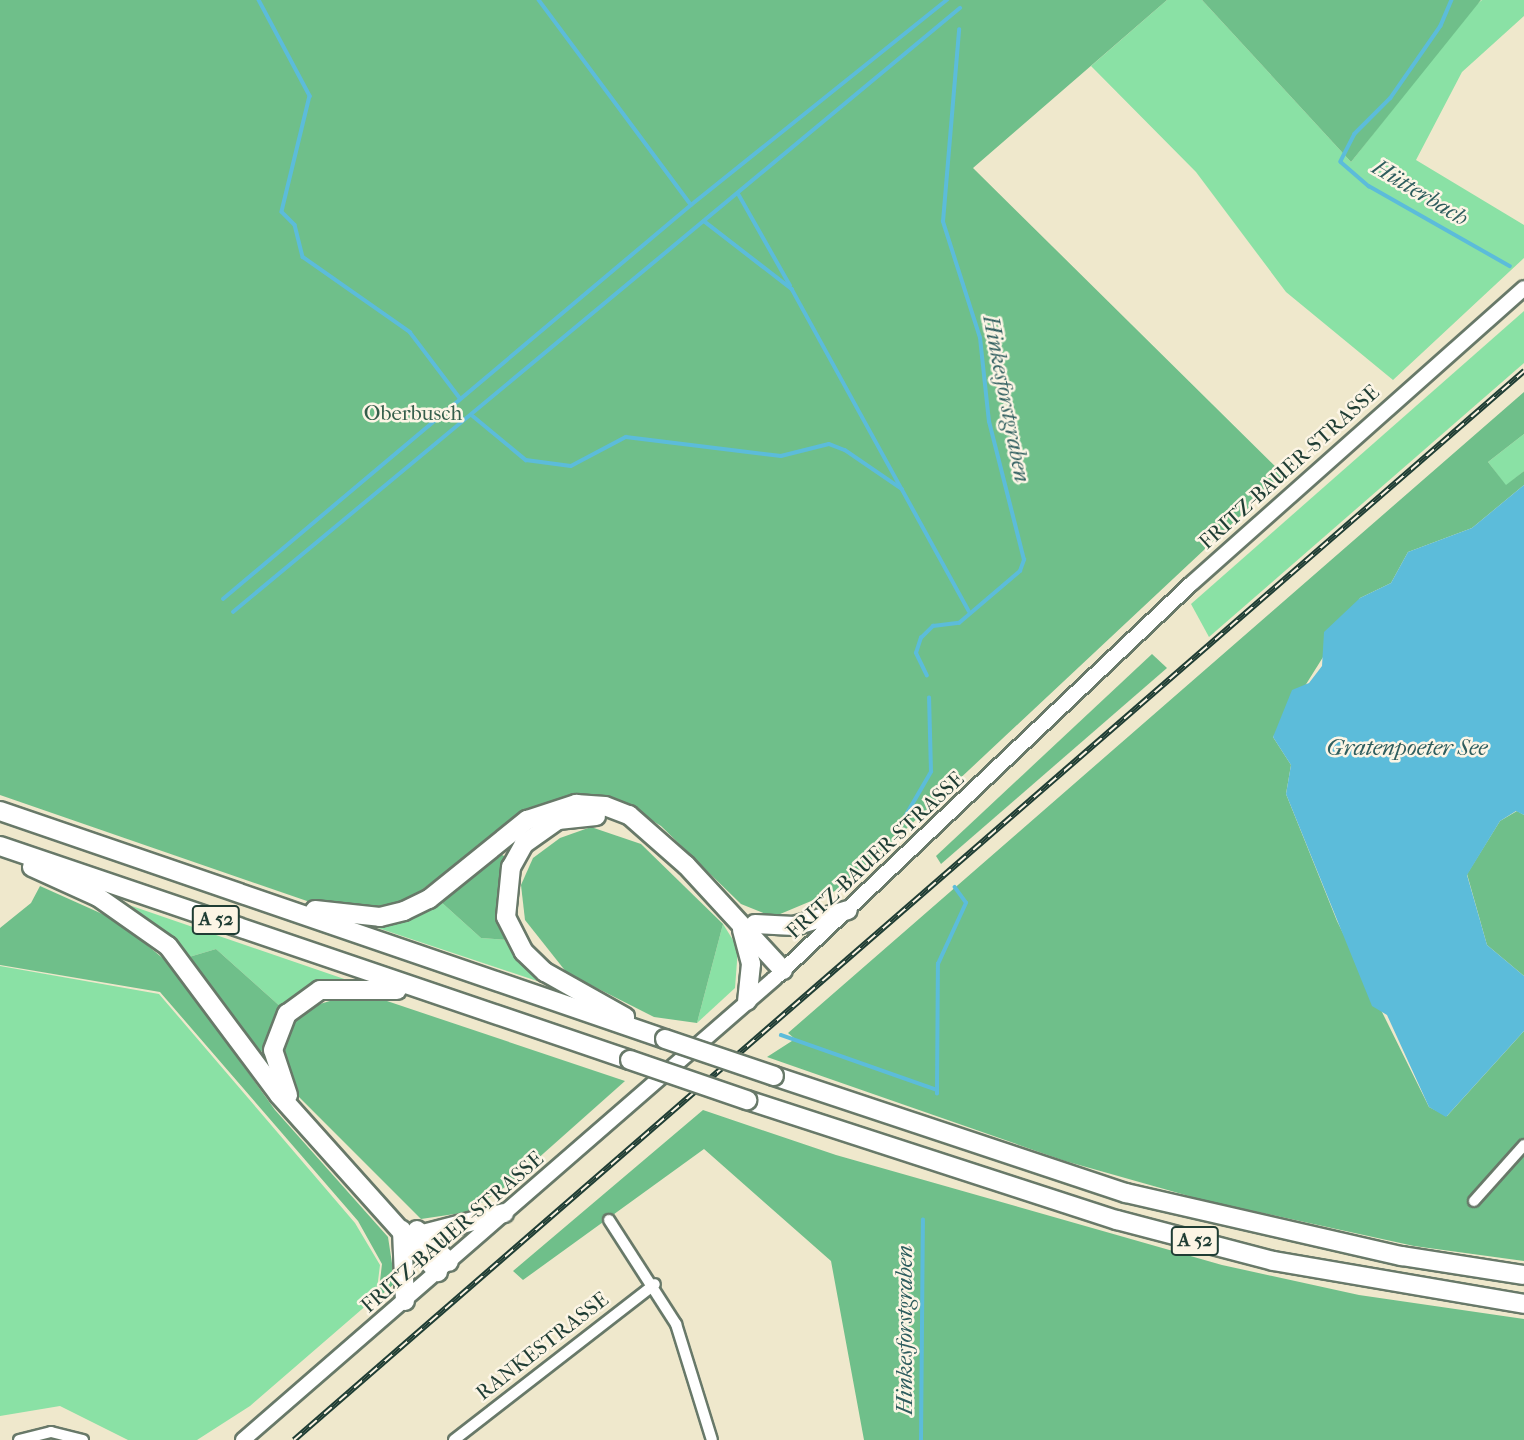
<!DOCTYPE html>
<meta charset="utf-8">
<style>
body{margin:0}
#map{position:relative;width:1524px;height:1440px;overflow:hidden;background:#efe8cc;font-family:"IM FELL French Canon",serif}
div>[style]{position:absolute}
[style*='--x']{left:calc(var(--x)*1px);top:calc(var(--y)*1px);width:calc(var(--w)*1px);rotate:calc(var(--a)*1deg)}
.green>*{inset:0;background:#8ae1a5}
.forest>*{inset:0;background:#6fbf8a}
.water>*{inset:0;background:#5cbcda}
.stream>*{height:3.5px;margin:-1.75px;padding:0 1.75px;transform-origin:1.75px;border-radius:1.75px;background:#5cbcda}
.roads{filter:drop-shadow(2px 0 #687969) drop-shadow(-2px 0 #687969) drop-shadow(0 2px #687969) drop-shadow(0 -2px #687969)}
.minor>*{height:10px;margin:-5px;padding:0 5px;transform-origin:5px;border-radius:5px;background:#fff}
.secondary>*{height:14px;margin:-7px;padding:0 7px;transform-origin:7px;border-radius:7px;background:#fff}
.motorway>*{height:18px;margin:-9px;padding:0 9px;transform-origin:9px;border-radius:9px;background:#fff}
.rail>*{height:6px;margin-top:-3px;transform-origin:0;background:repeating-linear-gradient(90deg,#fcf5e5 0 10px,#1f3d34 0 20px);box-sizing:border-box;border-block:2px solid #1f3d34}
.bridges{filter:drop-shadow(2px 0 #687969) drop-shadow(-2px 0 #687969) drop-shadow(0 2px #687969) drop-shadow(0 -2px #687969)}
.motorway-bridge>*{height:18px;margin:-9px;padding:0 9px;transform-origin:9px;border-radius:9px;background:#fff}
span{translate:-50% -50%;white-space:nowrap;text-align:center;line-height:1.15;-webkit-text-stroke:5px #fcf5e5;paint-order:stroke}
.shield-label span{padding:2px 5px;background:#fcf5e5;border:2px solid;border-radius:5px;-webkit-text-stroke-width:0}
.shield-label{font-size:19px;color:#1f3d34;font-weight:700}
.park-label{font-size:21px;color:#345e4b}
.street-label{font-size:21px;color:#1f3d34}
.water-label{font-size:23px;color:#2e5d5e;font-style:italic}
</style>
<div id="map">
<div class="green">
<i style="clip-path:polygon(1167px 0,1202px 0,1351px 162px,1471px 9px,1482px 0,1524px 0,1524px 16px,1462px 72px,1416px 160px,1524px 225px,1524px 258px,1393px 380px,1286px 292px,1196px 172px,1091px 66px)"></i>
<i style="clip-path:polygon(1524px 311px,1524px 363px,1209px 637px,1191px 604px)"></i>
<i style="clip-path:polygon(1524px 434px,1524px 471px,1506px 486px,1488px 462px)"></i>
<i style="clip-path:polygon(440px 901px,481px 938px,508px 940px,558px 988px,363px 923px)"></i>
<i style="clip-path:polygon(123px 903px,353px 982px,282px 1008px,216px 949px,189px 957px)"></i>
<i style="clip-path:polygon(723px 924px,738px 948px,735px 988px,697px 1023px)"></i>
<i style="clip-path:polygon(0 966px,159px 994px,355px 1223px,380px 1265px,376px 1297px,250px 1406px,197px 1440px,128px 1440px,60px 1406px,0 1416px)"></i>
</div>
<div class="forest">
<i style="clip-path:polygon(0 0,1167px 0,973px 168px,1284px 475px,891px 843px,835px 891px,773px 917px,741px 904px,661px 826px,635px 810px,580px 797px,521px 815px,407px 901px,359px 909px,307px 901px,0 795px)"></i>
<i style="clip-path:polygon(1202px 0,1481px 0,1351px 162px)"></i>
<i style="clip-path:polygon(1524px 392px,1524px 434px,1488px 462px,1506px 485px,1524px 471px,1524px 485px,1472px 528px,1408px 552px,1391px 583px,1360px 598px,1273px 737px,1291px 765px,1286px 794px,1337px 921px,1429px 1107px,1447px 1116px,1524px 1031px,1524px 1261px,1414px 1246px,1203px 1200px,1065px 1161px,767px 1057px,795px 1039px,788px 1033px)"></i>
<i style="clip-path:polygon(1152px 654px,1167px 668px,941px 864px,936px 856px)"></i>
<i style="clip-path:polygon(1517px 811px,1524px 815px,1524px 976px,1487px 945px,1467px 874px,1500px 821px)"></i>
<i style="clip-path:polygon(591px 827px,641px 844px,723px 924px,697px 1023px,654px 1017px,567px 973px,525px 920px,521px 885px,533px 858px,560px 838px)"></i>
<i style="clip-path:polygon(495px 852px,509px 858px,496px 911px,508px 940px,481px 938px,440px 901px)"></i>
<i style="clip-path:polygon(40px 886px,118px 921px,171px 965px,275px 1110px,388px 1237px,395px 1283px,378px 1298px,382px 1264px,358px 1221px,160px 992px,0 965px,0 928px,31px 903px)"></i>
<i style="clip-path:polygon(216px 949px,282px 1008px,264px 1051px,252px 1054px,189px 957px)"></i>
<i style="clip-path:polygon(350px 995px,384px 1000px,625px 1081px,508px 1185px,468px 1212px,421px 1219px,294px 1092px,282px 1051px,288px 1029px,303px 1009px)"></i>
<i style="clip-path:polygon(703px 1110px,836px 1155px,1222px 1265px,1359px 1295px,1524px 1319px,1524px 1440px,864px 1440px,831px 1261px,704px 1149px,523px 1280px,513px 1271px)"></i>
</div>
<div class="water">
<i style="clip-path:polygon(1524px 485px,1524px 815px,1516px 811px,1500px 821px,1467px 875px,1487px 945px,1524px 976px,1524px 1031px,1446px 1117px,1429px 1107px,1387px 1015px,1372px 1006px,1286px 794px,1291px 765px,1273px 737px,1292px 690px,1309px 683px,1322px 666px,1324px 632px,1360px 598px,1391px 583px,1408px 552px,1472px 528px)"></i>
</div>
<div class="stream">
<i style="--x:259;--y:0;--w:109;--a:62"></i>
<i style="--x:310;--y:96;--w:119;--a:103.6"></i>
<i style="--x:282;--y:212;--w:18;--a:45"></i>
<i style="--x:295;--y:225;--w:33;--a:76"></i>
<i style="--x:303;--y:257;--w:131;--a:35"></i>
<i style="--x:410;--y:332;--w:83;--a:52.9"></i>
<i style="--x:539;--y:0;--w:255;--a:53.4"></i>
<i style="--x:1452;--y:0;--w:28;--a:113"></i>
<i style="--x:1441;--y:26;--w:88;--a:124.8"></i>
<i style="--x:1391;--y:98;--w:51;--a:135"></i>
<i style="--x:1355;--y:134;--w:31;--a:117"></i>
<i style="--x:1341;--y:162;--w:37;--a:41"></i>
<i style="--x:1369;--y:186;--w:162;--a:29.6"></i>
<i style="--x:738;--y:193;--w:106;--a:60.5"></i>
<i style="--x:704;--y:221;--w:111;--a:37.7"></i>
<i style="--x:792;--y:289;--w:226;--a:61.2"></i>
<i style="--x:473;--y:416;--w:69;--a:39.7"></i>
<i style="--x:526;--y:460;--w:45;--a:7.6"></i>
<i style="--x:571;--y:466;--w:62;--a:-27.8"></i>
<i style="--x:626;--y:437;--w:156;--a:7"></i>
<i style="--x:781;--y:456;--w:49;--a:-14"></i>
<i style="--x:829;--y:444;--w:17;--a:21"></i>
<i style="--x:845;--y:450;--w:69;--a:34.4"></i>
<i style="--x:902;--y:489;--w:139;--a:61.2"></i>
<i style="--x:223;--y:599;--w:612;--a:-40.09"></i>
<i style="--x:691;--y:205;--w:328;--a:-38.7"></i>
<i style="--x:233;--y:612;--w:945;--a:-39.72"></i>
<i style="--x:927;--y:676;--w:25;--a:-116"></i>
<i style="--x:916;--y:653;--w:16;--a:-72"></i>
<i style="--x:921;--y:638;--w:17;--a:-45"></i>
<i style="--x:933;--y:626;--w:26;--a:-7"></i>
<i style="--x:959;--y:623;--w:80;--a:-40.4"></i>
<i style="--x:1020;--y:571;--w:12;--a:-70"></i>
<i style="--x:1024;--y:560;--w:142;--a:-104.2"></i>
<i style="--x:989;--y:422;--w:84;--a:-96.1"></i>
<i style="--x:980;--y:338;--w:122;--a:-107.7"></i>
<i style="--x:943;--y:222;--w:193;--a:-85.2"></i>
<i style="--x:902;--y:822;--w:58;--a:-59.9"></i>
<i style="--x:931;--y:772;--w:74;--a:-91.5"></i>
<i style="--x:781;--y:1035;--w:165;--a:19.4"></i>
<i style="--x:937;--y:1094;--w:130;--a:-89.6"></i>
<i style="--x:938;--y:964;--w:67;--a:-65.3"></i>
<i style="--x:966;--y:903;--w:19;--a:-126"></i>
<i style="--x:921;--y:1440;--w:220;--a:-89.5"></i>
</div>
<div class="roads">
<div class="minor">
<i style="--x:1474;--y:1201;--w:75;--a:-48.2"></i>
<i style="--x:609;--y:1220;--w:124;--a:57.2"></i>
<i style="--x:676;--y:1324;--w:121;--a:72.8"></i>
<i style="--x:19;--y:1440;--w:33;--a:-14"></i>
<i style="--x:51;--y:1432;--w:33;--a:14"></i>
<i style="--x:454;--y:1440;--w:254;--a:-37.8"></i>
</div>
<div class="secondary">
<i style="--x:243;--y:1440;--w:705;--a:-40.97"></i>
<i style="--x:775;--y:978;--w:574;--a:-43.45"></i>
<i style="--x:1192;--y:583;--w:444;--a:-41.6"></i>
</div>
<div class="motorway">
<i style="--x:0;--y:811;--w:703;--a:18.92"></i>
<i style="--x:596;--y:816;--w:38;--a:174"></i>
<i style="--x:558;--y:820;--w:42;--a:144.8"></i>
<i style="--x:524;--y:844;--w:26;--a:119"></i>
<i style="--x:511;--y:867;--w:50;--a:95.7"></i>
<i style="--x:506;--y:917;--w:39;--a:63"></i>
<i style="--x:524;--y:952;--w:29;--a:44"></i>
<i style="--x:545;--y:972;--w:92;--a:29.4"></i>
<i style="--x:0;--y:846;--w:665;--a:18.76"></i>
<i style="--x:32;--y:867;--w:72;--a:24.4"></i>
<i style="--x:98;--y:897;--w:85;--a:35"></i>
<i style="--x:168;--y:946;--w:186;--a:53.3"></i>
<i style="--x:279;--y:1095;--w:238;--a:48.1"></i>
<i style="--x:315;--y:910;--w:65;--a:6.1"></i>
<i style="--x:380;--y:917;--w:25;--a:-14"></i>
<i style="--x:404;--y:911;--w:28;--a:-26"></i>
<i style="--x:429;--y:899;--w:126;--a:-38.9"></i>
<i style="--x:527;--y:820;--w:52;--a:-18.1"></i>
<i style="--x:576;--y:804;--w:29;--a:4"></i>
<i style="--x:605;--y:806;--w:26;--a:21"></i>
<i style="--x:629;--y:815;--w:76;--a:41.3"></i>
<i style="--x:686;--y:865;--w:143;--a:47.3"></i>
<i style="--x:755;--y:924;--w:39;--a:3"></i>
<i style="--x:794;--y:926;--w:56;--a:-16.5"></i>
<i style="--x:742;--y:930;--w:35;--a:75"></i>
<i style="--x:751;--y:964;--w:37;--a:96"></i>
<i style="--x:774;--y:1076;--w:371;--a:18.4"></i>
<i style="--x:1126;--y:1193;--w:283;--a:12.9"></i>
<i style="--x:1402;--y:1256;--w:123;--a:8.9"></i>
<i style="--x:288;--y:1095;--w:47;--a:-108.4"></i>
<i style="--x:273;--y:1050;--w:39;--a:-69"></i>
<i style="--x:287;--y:1014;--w:41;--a:-36"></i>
<i style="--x:320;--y:990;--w:77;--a:0"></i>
<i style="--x:747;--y:1100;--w:389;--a:18"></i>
<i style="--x:1117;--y:1220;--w:161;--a:14.7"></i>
<i style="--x:1273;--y:1261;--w:255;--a:9.7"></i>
<i style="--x:402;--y:1230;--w:71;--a:87.6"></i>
<i style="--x:417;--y:1230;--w:45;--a:45"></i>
<i style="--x:423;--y:1234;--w:84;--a:-14.5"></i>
</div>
</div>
<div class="rail">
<i style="--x:294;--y:1440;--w:1630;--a:-40.99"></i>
</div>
<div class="bridges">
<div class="motorway-bridge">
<i style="--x:665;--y:1039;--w:115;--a:18.7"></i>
<i style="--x:630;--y:1060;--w:124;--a:18.9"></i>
</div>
</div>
<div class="shield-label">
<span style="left:216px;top:920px">A 52</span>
<span style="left:1195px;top:1241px">A 52</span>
</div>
<div class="park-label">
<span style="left:413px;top:413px">Oberbusch</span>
</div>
<div class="street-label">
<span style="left:1289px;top:467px;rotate:-42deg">FRITZ-BAUER-STRASSE</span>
<span style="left:875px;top:855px;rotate:-43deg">FRITZ-BAUER-STRASSE</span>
<span style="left:452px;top:1232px;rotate:-41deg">FRITZ-BAUER-STRASSE</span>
<span style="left:542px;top:1346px;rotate:-38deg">RANKESTRASSE</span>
</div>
<div class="water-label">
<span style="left:1420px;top:193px;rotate:31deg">Hütterbach</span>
<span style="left:1006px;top:399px;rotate:79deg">Hinkesforstgraben</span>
<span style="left:1407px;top:748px">Gratenpoeter See</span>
<span style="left:905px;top:1330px;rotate:-90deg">Hinkesforstgraben</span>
</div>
</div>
